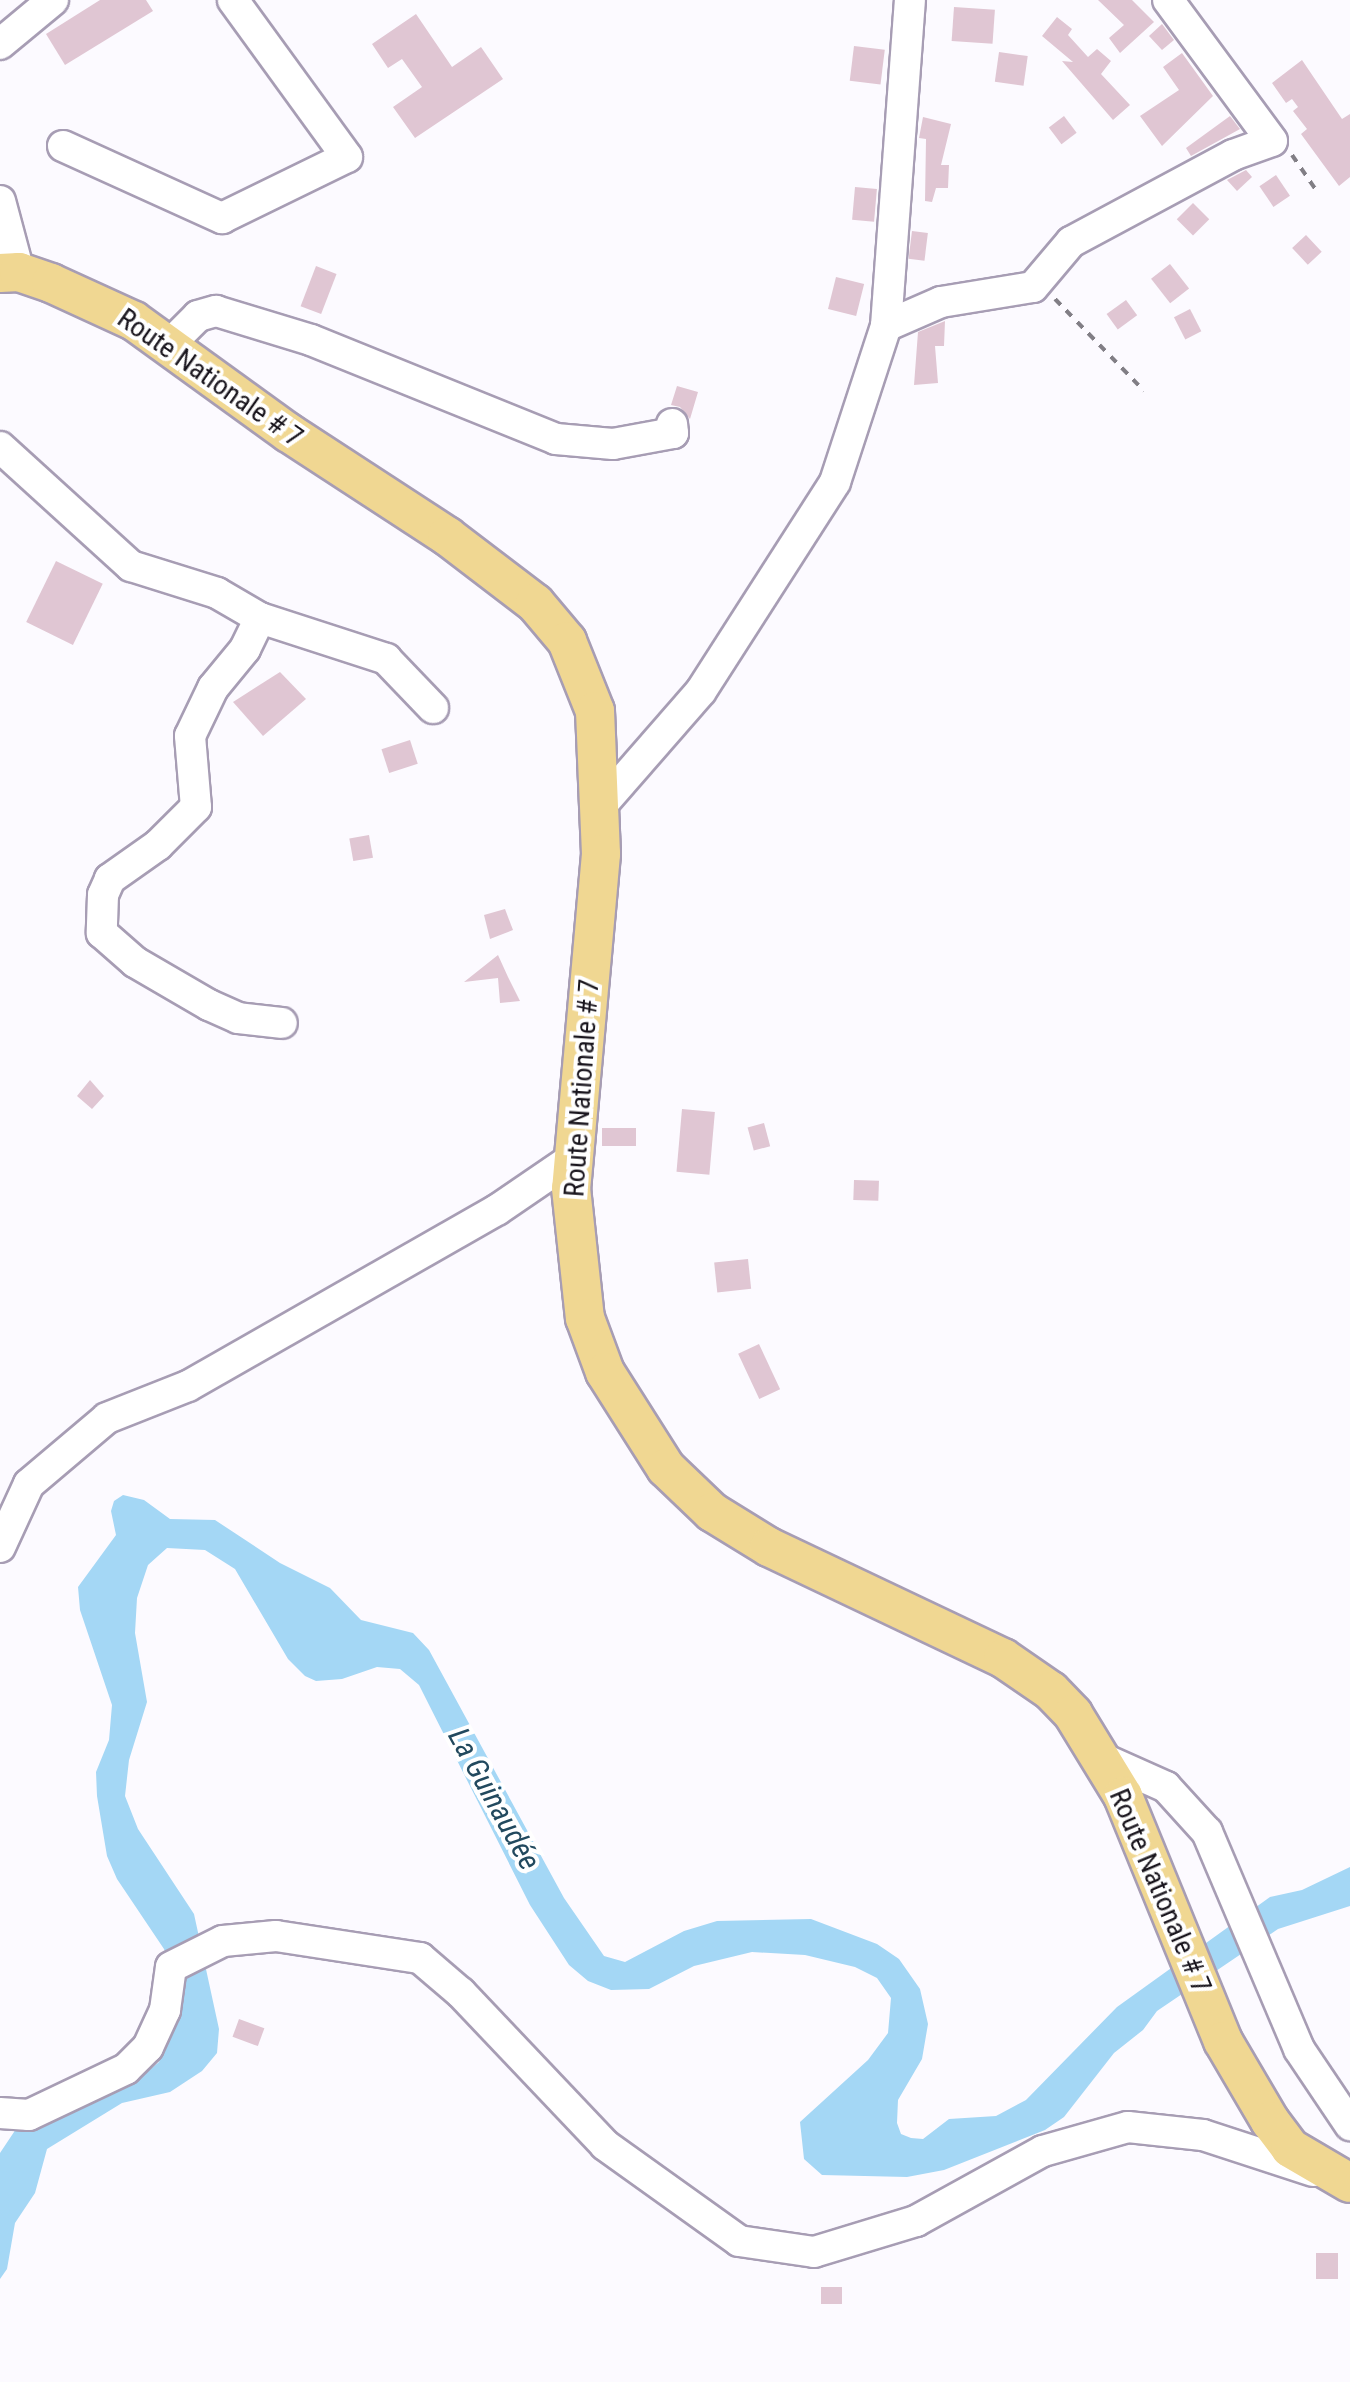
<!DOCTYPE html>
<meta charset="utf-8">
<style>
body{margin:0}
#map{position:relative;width:1350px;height:2382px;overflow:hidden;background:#fcfaff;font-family:"Roboto Condensed",sans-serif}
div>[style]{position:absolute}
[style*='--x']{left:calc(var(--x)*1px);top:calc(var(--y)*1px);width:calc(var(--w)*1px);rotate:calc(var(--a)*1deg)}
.water>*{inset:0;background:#a4d7f5}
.building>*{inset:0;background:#e0c6d3;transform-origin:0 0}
.path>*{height:4px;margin-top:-2px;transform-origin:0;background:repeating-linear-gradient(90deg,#817e85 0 8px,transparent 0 16px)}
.roads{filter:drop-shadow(2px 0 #a79db4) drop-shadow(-2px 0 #a79db4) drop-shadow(0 2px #a79db4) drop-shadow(0 -2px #a79db4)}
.minor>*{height:30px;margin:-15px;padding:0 15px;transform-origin:15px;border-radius:15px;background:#fff}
.major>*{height:38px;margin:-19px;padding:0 19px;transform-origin:19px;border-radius:19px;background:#f0d792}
span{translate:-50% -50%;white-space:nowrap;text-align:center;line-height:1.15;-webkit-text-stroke:8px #fff;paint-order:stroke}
.street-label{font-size:28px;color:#19151d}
.water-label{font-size:30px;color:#22495e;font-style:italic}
</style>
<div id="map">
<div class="water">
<i style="clip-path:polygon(123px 1495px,144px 1500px,170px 1519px,215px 1520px,280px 1563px,330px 1588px,361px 1620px,413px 1633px,429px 1650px,564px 1898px,604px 1956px,625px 1962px,684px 1931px,717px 1921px,811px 1919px,877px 1944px,899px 1959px,920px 1989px,928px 2024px,922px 2059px,898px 2100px,897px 2123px,901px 2134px,911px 2138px,923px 2139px,949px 2119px,996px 2116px,1026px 2100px,1117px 2007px,1270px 1897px,1302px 1890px,1350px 1867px,1350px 1906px,1278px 1929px,1157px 2011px,1143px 2030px,1114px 2053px,1064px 2117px,1045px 2130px,944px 2170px,907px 2177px,822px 2175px,804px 2159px,800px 2122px,868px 2060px,888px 2033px,891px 1998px,877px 1978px,855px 1967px,805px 1955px,752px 1952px,694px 1966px,649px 1989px,611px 1990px,588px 1981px,569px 1965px,530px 1905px,419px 1685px,400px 1669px,377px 1667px,342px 1679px,316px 1681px,305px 1676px,288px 1659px,235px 1569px,205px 1550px,167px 1548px,148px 1565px,137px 1598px,135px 1633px,147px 1702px,129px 1760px,125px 1796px,138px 1829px,194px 1914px,219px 2029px,217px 2053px,202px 2071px,170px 2092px,122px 2103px,47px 2149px,35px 2193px,15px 2223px,7px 2269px,0 2279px,0 2153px,16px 2129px,59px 2114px,104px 2087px,142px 2076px,159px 2062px,180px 2008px,181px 1996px,164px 1949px,117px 1879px,107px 1856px,97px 1796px,96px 1772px,109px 1740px,112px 1705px,80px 1610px,78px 1587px,116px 1535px,111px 1511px,114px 1501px)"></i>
</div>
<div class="building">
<i style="clip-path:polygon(100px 0,146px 0,153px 11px,65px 65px,46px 34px)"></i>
<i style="clip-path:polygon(1098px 0,1132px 0,1154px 22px,1120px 53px,1109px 38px,1124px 25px)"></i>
<i style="left:954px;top:7px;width:41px;height:34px;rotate:4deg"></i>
<i style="clip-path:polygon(416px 14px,452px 67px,481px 47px,503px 79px,415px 138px,393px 107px,422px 87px,402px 59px,388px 68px,372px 44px)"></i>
<i style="clip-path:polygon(1057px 17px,1072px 29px,1068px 35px,1088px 57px,1097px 49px,1111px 61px,1101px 74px,1130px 105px,1113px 120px,1062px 61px,1073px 62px,1042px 36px)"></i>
<i style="clip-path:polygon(1162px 24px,1174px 40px,1162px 50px,1149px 36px)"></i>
<i style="left:854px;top:46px;width:31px;height:35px;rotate:7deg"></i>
<i style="left:999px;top:52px;width:29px;height:30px;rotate:8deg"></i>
<i style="clip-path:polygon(1182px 53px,1213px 96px,1162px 146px,1140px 116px,1179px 90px,1163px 67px)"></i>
<i style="clip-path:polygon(1302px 60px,1342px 119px,1350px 114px,1350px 177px,1339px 186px,1301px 134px,1307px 129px,1293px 111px,1298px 107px,1292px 99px,1286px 103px,1272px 83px)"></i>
<i style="left:1064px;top:116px;width:21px;height:19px;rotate:53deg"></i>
<i style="clip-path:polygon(1230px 116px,1240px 129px,1191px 156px,1186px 148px)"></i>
<i style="clip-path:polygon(923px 117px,951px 124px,941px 165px,949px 165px,948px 188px,936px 188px,932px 202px,925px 201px,926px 139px,919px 138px)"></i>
<i style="clip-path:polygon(1246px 170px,1252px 177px,1237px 191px,1227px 180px)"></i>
<i style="left:1276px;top:175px;width:25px;height:20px;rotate:56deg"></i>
<i style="left:855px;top:187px;width:22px;height:33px;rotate:5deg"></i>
<i style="left:1193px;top:203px;width:23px;height:23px;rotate:45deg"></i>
<i style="left:912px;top:231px;width:16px;height:28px;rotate:7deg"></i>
<i style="left:1306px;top:235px;width:23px;height:19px;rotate:47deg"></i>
<i style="left:1170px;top:264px;width:31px;height:24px;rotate:52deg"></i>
<i style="left:316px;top:266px;width:22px;height:43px;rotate:21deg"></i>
<i style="left:836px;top:277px;width:29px;height:33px;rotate:14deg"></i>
<i style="left:1126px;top:300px;width:19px;height:24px;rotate:54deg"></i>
<i style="left:1190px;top:309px;width:25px;height:18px;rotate:63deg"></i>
<i style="clip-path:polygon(945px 321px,944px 346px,935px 346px,938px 383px,914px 385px,918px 332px)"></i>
<i style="clip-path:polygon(677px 386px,698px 392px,690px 419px,680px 407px,671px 405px)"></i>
<i style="left:56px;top:561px;width:52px;height:68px;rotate:26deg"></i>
<i style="clip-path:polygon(280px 672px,306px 699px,263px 736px,233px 702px)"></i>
<i style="left:410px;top:740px;width:25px;height:30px;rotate:72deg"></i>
<i style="left:369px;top:835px;width:23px;height:20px;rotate:80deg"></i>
<i style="clip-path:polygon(505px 909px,513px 930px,490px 939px,484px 915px)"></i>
<i style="clip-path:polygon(498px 955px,508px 977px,520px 1001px,500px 1003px,498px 978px,464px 982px)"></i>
<i style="clip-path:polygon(90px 1080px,104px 1096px,92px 1109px,77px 1096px)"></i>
<i style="left:682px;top:1109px;width:33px;height:63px;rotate:5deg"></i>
<i style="left:764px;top:1123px;width:24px;height:17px;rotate:75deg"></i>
<i style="left:602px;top:1128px;width:34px;height:18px"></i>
<i style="left:854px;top:1180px;width:25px;height:20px;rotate:2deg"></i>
<i style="left:748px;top:1259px;width:30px;height:34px;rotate:84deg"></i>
<i style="left:759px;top:1344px;width:50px;height:23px;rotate:65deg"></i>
<i style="left:239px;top:2019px;width:27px;height:19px;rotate:20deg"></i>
<i style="left:1338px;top:2253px;width:26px;height:22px;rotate:90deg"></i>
<i style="left:842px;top:2287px;width:17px;height:21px;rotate:90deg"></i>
</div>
<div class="path">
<i style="--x:1292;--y:155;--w:46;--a:55.6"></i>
<i style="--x:1055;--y:299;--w:128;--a:45.9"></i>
</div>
<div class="roads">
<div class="minor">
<i style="--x:0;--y:44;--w:69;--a:-39.7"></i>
<i style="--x:63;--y:146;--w:175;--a:24.4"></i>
<i style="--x:222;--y:218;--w:139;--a:-26"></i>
<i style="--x:347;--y:157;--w:194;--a:-126"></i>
<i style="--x:0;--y:201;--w:73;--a:75"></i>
<i style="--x:886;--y:326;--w:60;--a:-23.6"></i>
<i style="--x:941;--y:302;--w:93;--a:-9.3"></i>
<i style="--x:1033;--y:287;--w:59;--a:-49.8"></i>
<i style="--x:1071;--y:242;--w:184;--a:-28.2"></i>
<i style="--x:1233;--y:155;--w:41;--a:-19.7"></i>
<i style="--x:1272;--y:141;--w:175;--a:-126.4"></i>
<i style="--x:168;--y:346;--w:42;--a:-45"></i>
<i style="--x:198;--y:316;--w:19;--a:-16"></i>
<i style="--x:216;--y:311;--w:99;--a:17"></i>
<i style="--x:311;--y:340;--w:264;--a:22"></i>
<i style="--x:556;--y:439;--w:57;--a:5"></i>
<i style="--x:613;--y:444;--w:61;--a:-10.4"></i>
<i style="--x:673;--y:433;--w:9;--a:-96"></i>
<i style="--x:0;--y:447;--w:177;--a:42.3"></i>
<i style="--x:131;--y:566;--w:90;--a:17.4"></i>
<i style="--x:217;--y:593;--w:50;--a:30.2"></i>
<i style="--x:260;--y:618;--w:133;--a:18"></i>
<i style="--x:386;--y:659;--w:68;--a:46.2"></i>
<i style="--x:260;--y:618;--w:34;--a:116"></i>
<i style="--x:245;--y:649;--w:50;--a:129.4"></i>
<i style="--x:213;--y:688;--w:53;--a:115.6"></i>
<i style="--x:190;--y:736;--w:71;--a:85.2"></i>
<i style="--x:196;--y:807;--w:54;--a:135"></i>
<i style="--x:158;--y:845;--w:59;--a:144.7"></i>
<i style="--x:110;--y:879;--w:17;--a:114"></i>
<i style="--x:103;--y:895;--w:38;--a:92"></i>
<i style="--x:102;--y:933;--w:44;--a:41.3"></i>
<i style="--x:135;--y:962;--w:86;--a:30.2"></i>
<i style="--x:209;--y:1005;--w:32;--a:24"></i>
<i style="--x:238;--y:1018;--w:44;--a:6.5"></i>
<i style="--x:599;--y:808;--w:155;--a:-48.9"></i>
<i style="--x:701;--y:691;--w:248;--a:-57.3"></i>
<i style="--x:835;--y:482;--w:164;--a:-71.9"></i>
<i style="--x:886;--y:326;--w:327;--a:-85.8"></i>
<i style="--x:0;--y:1547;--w:69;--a:-65.3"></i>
<i style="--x:29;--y:1484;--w:102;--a:-40.2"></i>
<i style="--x:107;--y:1418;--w:87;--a:-21.6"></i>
<i style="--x:188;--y:1386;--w:356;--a:-29.7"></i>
<i style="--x:497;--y:1210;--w:92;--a:-34.4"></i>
<i style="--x:1099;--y:1757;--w:73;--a:24.1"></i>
<i style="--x:1166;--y:1787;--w:61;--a:47.7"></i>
<i style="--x:1207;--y:1832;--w:236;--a:67"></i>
<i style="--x:1299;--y:2049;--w:92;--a:56.1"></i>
<i style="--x:0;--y:2113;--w:29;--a:4"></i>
<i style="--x:29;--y:2115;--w:107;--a:-25.4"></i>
<i style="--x:126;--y:2069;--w:31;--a:-45"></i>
<i style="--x:148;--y:2047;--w:41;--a:-65.3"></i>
<i style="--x:165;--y:2010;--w:43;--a:-82.1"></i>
<i style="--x:171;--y:1967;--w:58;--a:-26.6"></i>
<i style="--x:223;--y:1941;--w:53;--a:-5.4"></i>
<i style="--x:276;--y:1936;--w:146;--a:8.7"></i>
<i style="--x:420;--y:1958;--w:54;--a:40.5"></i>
<i style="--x:461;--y:1993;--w:209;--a:46.5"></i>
<i style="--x:605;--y:2145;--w:165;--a:35.6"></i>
<i style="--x:739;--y:2241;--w:76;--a:8.3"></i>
<i style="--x:814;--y:2252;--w:107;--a:-16.9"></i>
<i style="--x:916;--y:2221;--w:145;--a:-28.9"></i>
<i style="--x:1043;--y:2151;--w:88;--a:-15.8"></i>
<i style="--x:1128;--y:2127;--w:75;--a:6.1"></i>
<i style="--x:1203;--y:2135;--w:116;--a:18.1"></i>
</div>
<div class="major">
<i style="--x:0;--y:273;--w:19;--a:-3"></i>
<i style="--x:19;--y:272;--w:34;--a:19"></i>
<i style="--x:51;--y:283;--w:91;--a:24.6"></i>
<i style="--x:134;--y:321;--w:191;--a:35.9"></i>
<i style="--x:289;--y:433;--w:189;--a:33.1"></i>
<i style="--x:447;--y:536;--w:111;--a:37.3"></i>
<i style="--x:535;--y:603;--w:50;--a:49.9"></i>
<i style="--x:567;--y:641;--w:75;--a:68.2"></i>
<i style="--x:595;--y:711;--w:143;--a:87.6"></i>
<i style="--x:601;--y:854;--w:335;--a:95.1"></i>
<i style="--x:571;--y:1188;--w:131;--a:83.9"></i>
<i style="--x:585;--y:1318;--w:58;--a:69.7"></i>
<i style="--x:605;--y:1372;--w:114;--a:57.6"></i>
<i style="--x:666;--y:1468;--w:64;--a:43.7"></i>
<i style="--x:712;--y:1512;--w:67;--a:31.6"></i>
<i style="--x:769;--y:1547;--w:259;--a:25.4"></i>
<i style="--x:1003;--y:1658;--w:58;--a:34.5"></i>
<i style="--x:1051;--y:1691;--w:32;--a:46"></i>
<i style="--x:1073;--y:1714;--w:96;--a:58.6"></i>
<i style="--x:1123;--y:1796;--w:265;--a:67.8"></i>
<i style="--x:1223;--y:2041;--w:93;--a:59.6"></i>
<i style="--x:1270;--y:2121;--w:34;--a:53"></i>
<i style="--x:1290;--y:2148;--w:69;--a:30.3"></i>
</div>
</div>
<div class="street-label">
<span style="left:210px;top:378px;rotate:35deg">Route Nationale # 7</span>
<span style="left:582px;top:1088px;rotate:-86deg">Route Nationale # 7</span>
<span style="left:1160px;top:1891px;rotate:67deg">Route Nationale # 7</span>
</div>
<div class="water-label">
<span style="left:494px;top:1799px;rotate:61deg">La Guinaudée</span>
</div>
</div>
